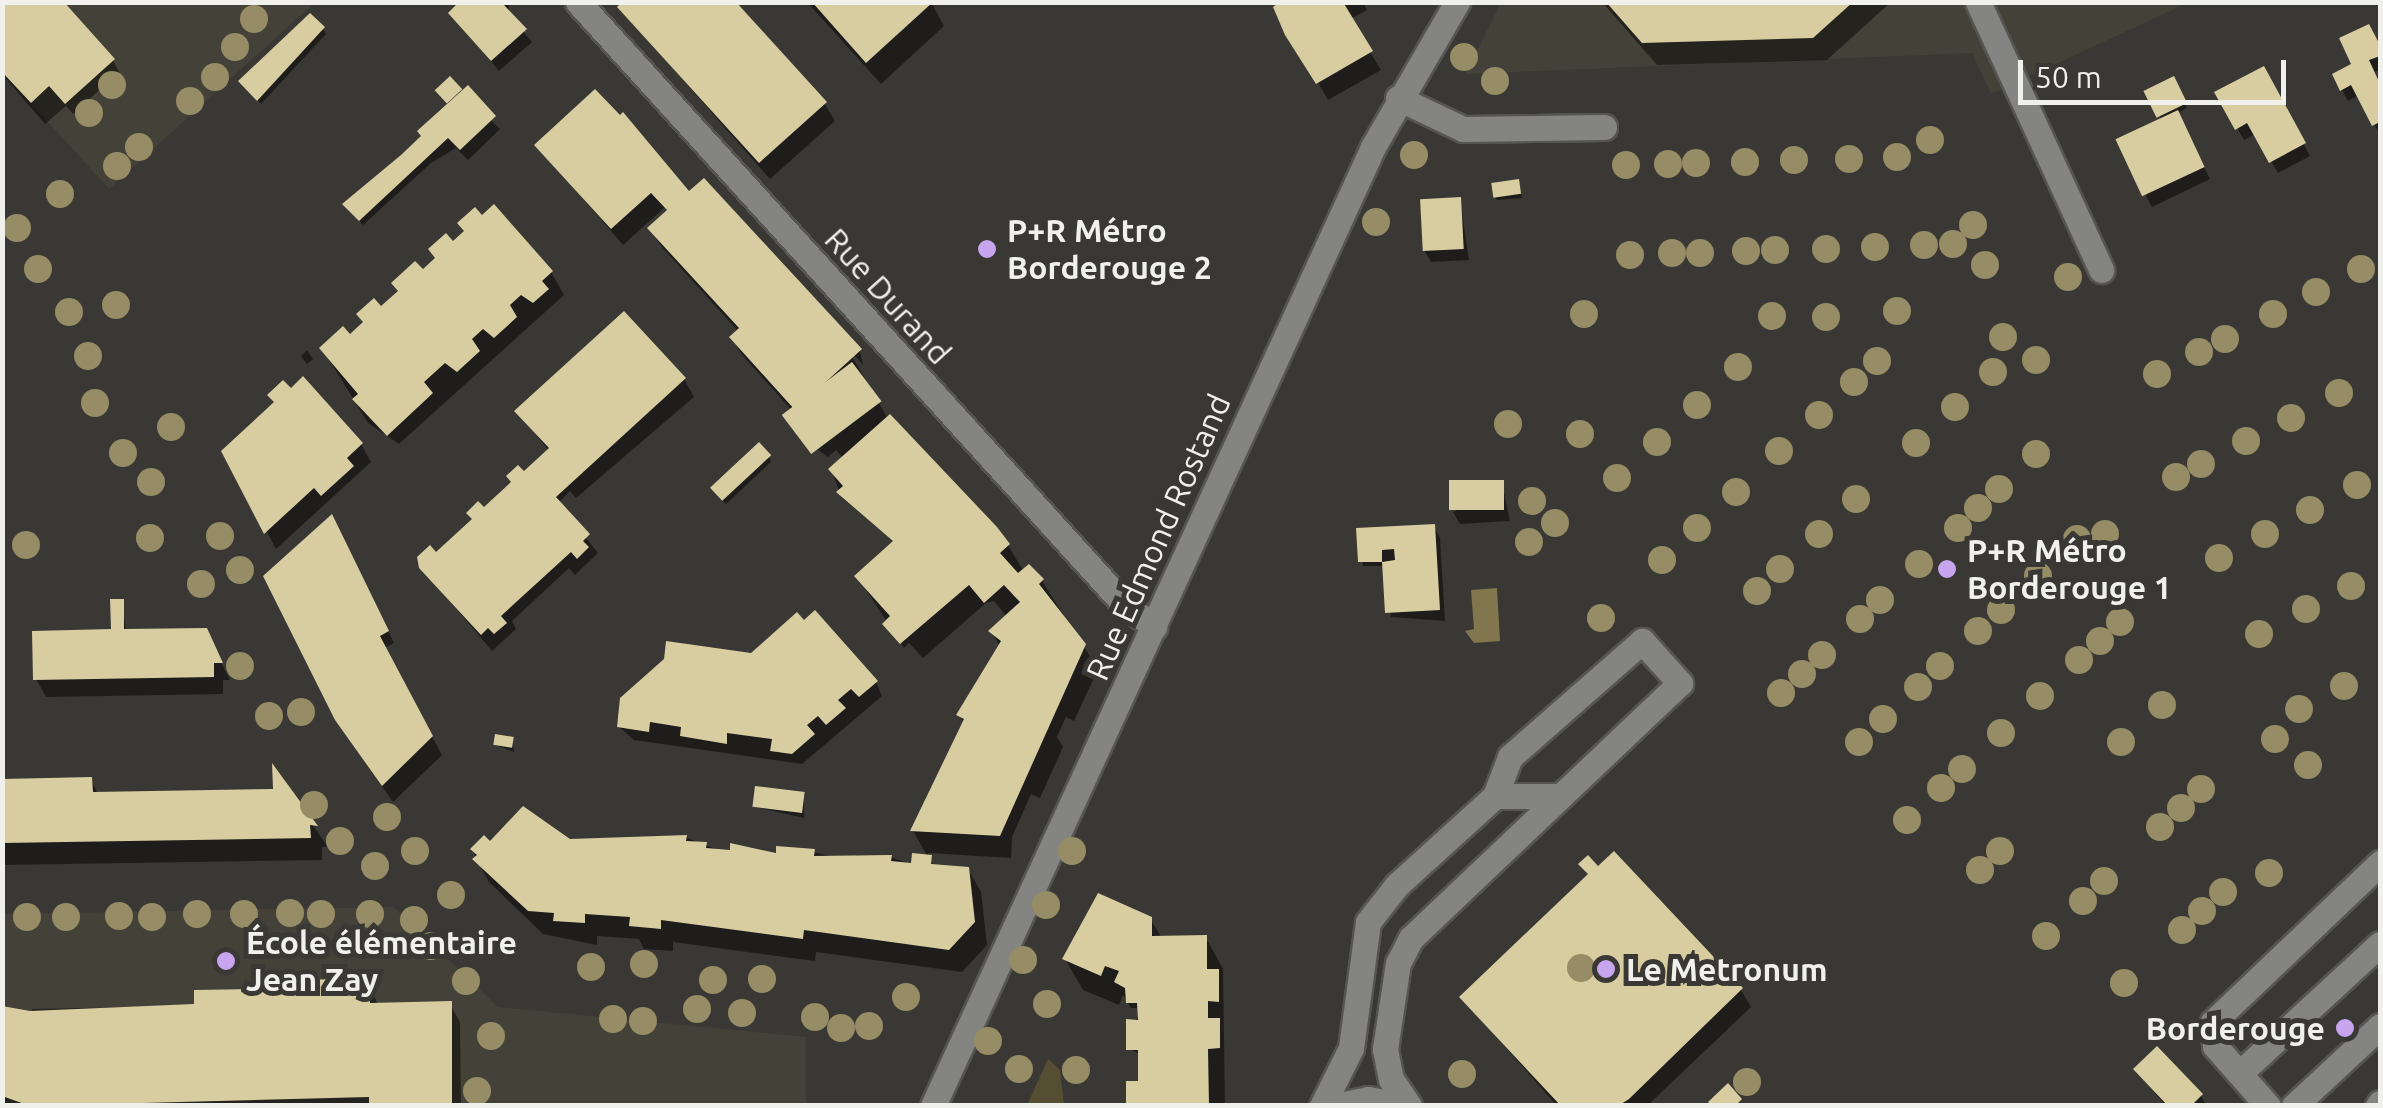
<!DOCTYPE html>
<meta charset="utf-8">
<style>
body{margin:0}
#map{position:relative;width:2383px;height:1108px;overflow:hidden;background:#393834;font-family:Ubuntu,sans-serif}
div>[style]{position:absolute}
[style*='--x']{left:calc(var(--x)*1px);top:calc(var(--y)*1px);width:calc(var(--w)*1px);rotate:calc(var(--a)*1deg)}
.built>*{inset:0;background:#444238}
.green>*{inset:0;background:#564e33}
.water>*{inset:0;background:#81764e}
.shadow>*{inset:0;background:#0007}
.building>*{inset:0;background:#d8cda1;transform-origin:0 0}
.roads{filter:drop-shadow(2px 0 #565552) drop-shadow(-2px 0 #565552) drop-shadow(0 2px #565552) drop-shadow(0 -2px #565552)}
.minor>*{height:25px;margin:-12.5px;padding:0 12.5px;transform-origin:12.5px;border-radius:12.5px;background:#848482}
.trees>*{width:28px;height:28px;margin:-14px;border-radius:50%;background:#968c65}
.dots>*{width:28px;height:28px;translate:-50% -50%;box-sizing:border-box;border:5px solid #393834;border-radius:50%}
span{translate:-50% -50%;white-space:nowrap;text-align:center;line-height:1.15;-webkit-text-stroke:10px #393834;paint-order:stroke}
.poi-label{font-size:32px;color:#f0f0ed;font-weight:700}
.left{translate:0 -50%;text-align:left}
.right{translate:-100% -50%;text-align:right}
.street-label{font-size:32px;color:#f0f0ed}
.frame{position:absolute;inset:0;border:5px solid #f0f0ed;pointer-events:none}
.scale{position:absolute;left:2018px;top:60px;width:268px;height:45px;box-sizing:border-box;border:5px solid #f0f0ed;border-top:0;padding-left:12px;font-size:30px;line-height:35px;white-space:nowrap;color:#f0f0ed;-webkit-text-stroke:8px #393834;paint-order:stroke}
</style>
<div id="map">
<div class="built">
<i style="clip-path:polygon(2px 3px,314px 3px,109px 189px,3px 72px)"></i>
<i style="clip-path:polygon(1501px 3px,2187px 3px,1991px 94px,1972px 53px,1465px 74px)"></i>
<i style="clip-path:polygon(393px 907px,498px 1007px,806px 1037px,806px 1105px,3px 1105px,2px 914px)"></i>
</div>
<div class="green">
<i style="clip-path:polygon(1048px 1059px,1060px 1070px,1064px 1105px,1027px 1105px)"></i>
</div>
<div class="water">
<i style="clip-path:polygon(1497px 588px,1500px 641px,1474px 643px,1465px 631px,1474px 629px,1471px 590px)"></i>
</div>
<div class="shadow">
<i style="clip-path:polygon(2px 2px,113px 60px,119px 72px,73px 114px,66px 106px,45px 124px,2px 74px)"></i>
<i style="clip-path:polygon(463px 2px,509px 2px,509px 14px,532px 42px,499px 71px,451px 14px)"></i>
<i style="clip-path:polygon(807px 2px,931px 2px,944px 26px,881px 84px)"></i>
<i style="clip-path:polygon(1284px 2px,1363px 2px,1367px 10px,1350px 19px,1381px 70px,1328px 100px,1276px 8px)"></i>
<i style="clip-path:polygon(1602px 2px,1891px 2px,1827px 60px,1657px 65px)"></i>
<i style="clip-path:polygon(620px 8px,824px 103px,835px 121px,770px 179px)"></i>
<i style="clip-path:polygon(2368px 27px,2380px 49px,2380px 70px,2374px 72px,2380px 87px,2380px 135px,2359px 95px,2348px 101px,2342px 90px)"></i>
<i style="clip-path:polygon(323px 29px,326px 34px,261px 104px,244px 86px)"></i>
<i style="clip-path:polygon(2263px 70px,2310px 156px,2278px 173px,2255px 134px,2244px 140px,2217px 93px)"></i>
<i style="clip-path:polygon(2173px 80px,2187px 108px,2177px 113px,2210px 179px,2152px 207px,2146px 196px,2162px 121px,2148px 92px)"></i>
<i style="clip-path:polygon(460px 90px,500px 129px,468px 160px,456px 148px,431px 163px,363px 225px,348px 209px,423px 137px,450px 105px,441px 95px)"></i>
<i style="clip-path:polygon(564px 176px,687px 192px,860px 351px,863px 365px,846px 346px,888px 419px,1008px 545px,1024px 572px,1042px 581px,1098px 669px,1074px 721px,1066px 717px,1057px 737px,1063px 747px,1040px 798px,1031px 794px,1012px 837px,1011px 858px,928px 853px,933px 867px,968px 869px,981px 892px,987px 945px,962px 972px,816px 952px,815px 961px,673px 942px,673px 951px,644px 949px,639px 939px,597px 936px,597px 945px,543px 934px,489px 882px,476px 859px,473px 849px,490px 844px,651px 843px,651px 836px,685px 837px,731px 855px,733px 846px,754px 848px,757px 857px,813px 852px,856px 862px,856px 855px,890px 857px,916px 866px,928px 857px,913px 831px,965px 722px,958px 715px,1001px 648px,991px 631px,1007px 617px,994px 601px,986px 603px,923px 658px,909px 643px,904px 648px,857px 576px,895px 542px,842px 498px,831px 469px,843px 458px,836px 450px,828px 457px,798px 435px,792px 423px,798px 417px,742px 355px,732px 338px,738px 331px,661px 246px,650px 229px,670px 212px,665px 207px,623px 245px)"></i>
<i style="clip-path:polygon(1518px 181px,1522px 198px,1497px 200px,1494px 195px)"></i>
<i style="clip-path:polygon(1460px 200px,1469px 260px,1431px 262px,1424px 250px)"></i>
<i style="clip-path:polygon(453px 244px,551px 272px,564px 295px,399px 444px,368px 423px,328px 358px)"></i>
<i style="clip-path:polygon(307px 350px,313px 359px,307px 364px,301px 356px)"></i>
<i style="clip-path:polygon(684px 379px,694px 397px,576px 498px,570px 491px,558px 503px,598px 553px,575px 575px,569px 568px,512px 621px,516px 629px,492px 651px,422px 568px,552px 455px,518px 411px)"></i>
<i style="clip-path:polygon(361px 444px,371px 462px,276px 549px,224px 452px)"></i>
<i style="clip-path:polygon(769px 457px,771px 462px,726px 504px,716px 493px)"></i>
<i style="clip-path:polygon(1502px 483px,1510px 521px,1460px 524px,1453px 512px)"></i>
<i style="clip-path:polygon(1434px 527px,1440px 538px,1445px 621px,1391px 617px,1385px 566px,1363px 566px,1359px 531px)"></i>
<i style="clip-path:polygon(122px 601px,126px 631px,212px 645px,230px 680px,223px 680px,223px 694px,46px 697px,36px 679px,114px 640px)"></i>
<i style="clip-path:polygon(378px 609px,394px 643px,384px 648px,442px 755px,393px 802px,349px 739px)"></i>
<i style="clip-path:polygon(752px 655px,876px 682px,882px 696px,802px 764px,634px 740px,619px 727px)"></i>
<i style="clip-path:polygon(512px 739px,514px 752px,496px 745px)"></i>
<i style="clip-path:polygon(275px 771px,328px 847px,322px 847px,322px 860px,2px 865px,2px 782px,91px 780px,98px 794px,277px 791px)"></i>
<i style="clip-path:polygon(804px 795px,804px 818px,755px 807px)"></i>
<i style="clip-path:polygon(1150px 919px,1162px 938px,1206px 938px,1223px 969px,1225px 1106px,1129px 1106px,1140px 1084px,1140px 1054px,1129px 1049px,1140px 1008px,1131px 1008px,1123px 995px,1119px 1005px,1083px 990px,1065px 959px)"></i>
<i style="clip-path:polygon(368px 982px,378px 1005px,450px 1004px,460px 1022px,461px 1106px,2px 1105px,2px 1008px,32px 1017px,32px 1009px,196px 1006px)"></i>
<i style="clip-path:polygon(1741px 990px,1751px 1007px,1647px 1106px,1557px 1106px,1462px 997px)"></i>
<i style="clip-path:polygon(2136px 1070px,2201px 1096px,2207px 1106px,2166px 1106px)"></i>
</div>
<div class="building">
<i style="clip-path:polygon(2px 2px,64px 2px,115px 59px,65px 104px,49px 86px,31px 103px,2px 72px)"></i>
<i style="clip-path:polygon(459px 2px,501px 2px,527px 29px,491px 61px,448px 13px)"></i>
<i style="clip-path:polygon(622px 2px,736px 2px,827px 102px,759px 163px,617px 7px)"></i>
<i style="clip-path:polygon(812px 2px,933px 2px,866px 63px)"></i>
<i style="clip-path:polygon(1280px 2px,1343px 2px,1373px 51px,1316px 84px,1285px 35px,1273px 7px)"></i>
<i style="clip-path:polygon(1606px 2px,1853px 2px,1813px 38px,1642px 43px)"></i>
<i style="clip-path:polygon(310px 13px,325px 27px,257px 101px,238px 81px)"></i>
<i style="clip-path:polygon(2369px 24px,2380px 45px,2380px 56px,2369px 60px,2380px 84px,2380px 122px,2372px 126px,2351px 85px,2340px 91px,2332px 74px,2351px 64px,2339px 38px)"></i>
<i style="clip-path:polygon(2264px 66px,2306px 143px,2269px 163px,2247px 123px,2235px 130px,2214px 92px)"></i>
<i style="left:450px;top:76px;width:18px;height:21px;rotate:47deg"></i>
<i style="left:2174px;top:76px;width:30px;height:34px;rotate:64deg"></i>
<i style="clip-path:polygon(468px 85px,496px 116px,460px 150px,448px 138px,359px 221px,342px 204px,401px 155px,421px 136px,417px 131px)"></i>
<i style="clip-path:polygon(595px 89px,620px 115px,623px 112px,689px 191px,704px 178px,862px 349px,795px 410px,729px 337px,739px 328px,647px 228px,667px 210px,651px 193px,611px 229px,534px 145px)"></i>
<i style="left:2178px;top:110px;width:63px;height:69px;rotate:65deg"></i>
<i style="left:1519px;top:179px;width:15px;height:28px;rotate:82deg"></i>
<i style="left:1461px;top:197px;width:52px;height:41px;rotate:87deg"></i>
<i style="clip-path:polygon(494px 204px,553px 271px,542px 281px,549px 289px,533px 303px,521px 295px,510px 305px,517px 317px,494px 338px,483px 329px,472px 339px,480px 351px,457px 372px,445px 363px,424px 382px,433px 393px,387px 436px,352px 399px,358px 394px,319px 348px,343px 326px,350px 334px,363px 322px,356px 314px,374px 298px,381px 306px,398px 291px,391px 283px,415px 261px,423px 269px,435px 258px,428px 249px,446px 233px,453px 241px,464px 231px,457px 223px,475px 207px,482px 215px)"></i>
<i style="clip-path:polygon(624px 311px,686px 378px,556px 497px,590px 534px,583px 541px,589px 547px,577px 559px,571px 552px,501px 616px,507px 623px,494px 634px,488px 628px,481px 635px,419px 568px,417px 557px,430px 545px,436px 552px,472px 519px,466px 513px,478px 501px,484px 507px,511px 482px,506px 476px,518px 465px,524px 471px,549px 448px,514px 411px)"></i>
<i style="left:852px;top:362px;width:49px;height:88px;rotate:53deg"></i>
<i style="clip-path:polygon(303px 376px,363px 443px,347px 458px,354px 466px,321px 496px,314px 488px,264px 534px,221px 451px,274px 402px,267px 395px,283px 380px,291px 388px)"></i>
<i style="clip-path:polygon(890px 414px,997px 527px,1010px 544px,1000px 553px,1018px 573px,1029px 564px,1044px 579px,1039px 584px,1086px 644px,1000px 836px,910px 831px,964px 719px,956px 715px,1001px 641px,988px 631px,1020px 602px,1004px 585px,984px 603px,969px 585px,900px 644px,882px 624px,890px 616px,854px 576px,893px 541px,836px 492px,843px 486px,828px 469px)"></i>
<i style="left:759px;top:442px;width:18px;height:67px;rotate:47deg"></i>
<i style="left:1504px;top:480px;width:30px;height:55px;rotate:90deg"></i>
<i style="clip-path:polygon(332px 514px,389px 631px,380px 636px,433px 736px,382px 786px,335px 720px,263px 576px)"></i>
<i style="clip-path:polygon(1435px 524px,1440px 610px,1385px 613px,1382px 562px,1395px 560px,1394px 549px,1382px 550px,1382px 562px,1358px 562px,1356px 528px)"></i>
<i style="clip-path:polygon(110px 599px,124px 599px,124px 629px,207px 628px,223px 663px,214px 663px,214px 677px,33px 680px,32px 631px,111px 629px)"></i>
<i style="clip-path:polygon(815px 610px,878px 681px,859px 697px,851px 689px,838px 700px,846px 708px,826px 725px,818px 716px,807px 725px,815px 734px,792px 754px,770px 751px,772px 739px,727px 733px,727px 744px,680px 736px,681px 727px,650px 722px,649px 732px,617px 727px,620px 698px,664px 659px,666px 641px,751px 653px,797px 612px,804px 620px)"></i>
<i style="left:495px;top:734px;width:19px;height:11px;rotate:9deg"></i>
<i style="clip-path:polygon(272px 763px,318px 826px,310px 825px,311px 838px,2px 843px,2px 779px,92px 777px,93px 792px,273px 789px)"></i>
<i style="left:755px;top:786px;width:50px;height:21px;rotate:7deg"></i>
<i style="clip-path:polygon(523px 806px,570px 839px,687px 835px,686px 841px,707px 842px,706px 848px,730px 850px,730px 843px,776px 853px,776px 846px,815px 849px,814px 856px,892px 855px,891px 861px,911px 863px,912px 853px,932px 855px,931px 864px,969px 867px,975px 922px,949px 950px,804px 930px,803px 939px,661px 920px,661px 929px,629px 926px,630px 917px,585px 914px,585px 923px,553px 921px,554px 913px,528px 911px,472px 859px,477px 855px,470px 849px,484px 835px,490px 841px)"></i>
<i style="clip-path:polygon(1614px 851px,1743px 988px,1629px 1099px,1618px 1106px,1561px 1106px,1459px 997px,1588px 874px,1578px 864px,1588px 855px,1598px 866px)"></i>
<i style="clip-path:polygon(1098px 893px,1152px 917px,1152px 936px,1207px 935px,1207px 969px,1219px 969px,1219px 1002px,1208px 1001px,1208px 1018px,1220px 1018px,1220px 1048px,1208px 1049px,1209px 1106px,1126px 1106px,1126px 1081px,1138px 1081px,1138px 1050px,1126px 1050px,1126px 1019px,1138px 1020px,1137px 1003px,1126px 1003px,1125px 988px,1114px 982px,1119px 971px,1105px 966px,1101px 976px,1062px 959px)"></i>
<i style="clip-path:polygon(369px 979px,370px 1003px,452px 1001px,452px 1106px,369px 1106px,369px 1097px,30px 1106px,2px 1096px,2px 1006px,30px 1011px,194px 1004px,194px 990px,263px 989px,263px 980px)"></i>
<i style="clip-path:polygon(2157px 1046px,2203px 1094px,2191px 1106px,2168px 1106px,2133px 1069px)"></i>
<i style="clip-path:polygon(1728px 1083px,1742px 1099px,1735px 1106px,1712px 1106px,1708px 1102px)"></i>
</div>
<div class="roads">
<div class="minor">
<i style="--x:578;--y:2;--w:813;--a:47.79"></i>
<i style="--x:1124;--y:604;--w:38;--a:37"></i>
<i style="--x:1978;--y:2;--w:295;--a:65.3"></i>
<i style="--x:1398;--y:98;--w:72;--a:25.5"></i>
<i style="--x:1463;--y:129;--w:141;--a:-0.8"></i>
<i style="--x:1495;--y:796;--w:66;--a:0"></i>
<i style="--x:2240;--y:1073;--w:190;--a:-42.7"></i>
<i style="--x:933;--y:1106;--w:1055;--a:-65.35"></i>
<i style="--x:1373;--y:147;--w:168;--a:-59.9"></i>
<i style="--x:1322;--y:1106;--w:65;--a:-63.4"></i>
<i style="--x:1351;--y:1048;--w:127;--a:-82.3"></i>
<i style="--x:1368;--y:922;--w:47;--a:-51.9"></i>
<i style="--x:1397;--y:885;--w:132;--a:-42.2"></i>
<i style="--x:1495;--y:796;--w:42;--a:-69"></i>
<i style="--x:1510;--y:757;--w:176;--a:-41.3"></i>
<i style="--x:1642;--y:641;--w:57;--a:47.9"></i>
<i style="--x:1680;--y:683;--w:371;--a:136.5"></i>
<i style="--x:1411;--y:938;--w:28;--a:117"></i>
<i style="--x:1398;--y:963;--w:87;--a:98.6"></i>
<i style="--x:1385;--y:1049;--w:31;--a:79"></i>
<i style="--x:1391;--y:1079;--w:32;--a:56"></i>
<i style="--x:1335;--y:1106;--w:34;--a:-12"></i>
<i style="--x:1368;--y:1099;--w:40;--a:10"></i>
<i style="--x:2268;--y:1106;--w:80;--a:-131.5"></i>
<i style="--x:2215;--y:1046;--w:24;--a:-95"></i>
<i style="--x:2213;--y:1022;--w:231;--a:-43.6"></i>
<i style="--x:2294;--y:1106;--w:117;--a:-42.9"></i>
<i style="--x:2378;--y:1106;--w:4;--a:-56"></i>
</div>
</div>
<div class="trees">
<i style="left:254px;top:19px"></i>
<i style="left:235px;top:47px"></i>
<i style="left:1464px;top:57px"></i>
<i style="left:215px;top:77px"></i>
<i style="left:1495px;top:81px"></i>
<i style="left:112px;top:85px"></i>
<i style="left:190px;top:101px"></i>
<i style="left:89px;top:113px"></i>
<i style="left:1930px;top:140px"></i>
<i style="left:139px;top:147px"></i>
<i style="left:1414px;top:155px"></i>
<i style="left:1897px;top:157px"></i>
<i style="left:1849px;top:159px"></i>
<i style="left:1794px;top:160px"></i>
<i style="left:1745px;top:162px"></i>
<i style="left:1696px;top:163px"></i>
<i style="left:1668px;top:164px"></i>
<i style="left:1626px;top:165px"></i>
<i style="left:117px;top:166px"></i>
<i style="left:60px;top:194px"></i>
<i style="left:1376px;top:222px"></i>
<i style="left:1973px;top:225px"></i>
<i style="left:17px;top:228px"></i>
<i style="left:1953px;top:244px"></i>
<i style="left:1924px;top:245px"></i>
<i style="left:1875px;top:247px"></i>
<i style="left:1826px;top:249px"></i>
<i style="left:1775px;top:250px"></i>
<i style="left:1746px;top:251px"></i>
<i style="left:1672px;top:253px"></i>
<i style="left:1700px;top:253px"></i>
<i style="left:1630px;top:255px"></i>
<i style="left:1985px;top:265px"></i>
<i style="left:38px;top:269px"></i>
<i style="left:2361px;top:269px"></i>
<i style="left:2068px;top:277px"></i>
<i style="left:2316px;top:292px"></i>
<i style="left:116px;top:305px"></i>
<i style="left:1897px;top:311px"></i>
<i style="left:69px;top:312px"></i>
<i style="left:1584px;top:314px"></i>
<i style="left:2273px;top:314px"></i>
<i style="left:1772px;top:316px"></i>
<i style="left:1826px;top:317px"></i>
<i style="left:2003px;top:337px"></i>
<i style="left:2225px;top:339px"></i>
<i style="left:2199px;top:352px"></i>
<i style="left:88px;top:356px"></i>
<i style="left:2036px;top:360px"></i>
<i style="left:1877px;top:361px"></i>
<i style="left:1738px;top:367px"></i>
<i style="left:1993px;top:372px"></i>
<i style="left:2157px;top:374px"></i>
<i style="left:1854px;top:382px"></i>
<i style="left:2339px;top:393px"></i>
<i style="left:95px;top:403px"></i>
<i style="left:1697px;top:405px"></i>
<i style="left:1955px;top:407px"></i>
<i style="left:1819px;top:415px"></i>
<i style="left:2291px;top:418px"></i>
<i style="left:1508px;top:424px"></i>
<i style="left:171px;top:427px"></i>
<i style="left:1580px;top:434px"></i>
<i style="left:2246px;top:441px"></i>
<i style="left:1657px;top:442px"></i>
<i style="left:1916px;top:443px"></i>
<i style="left:1779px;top:451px"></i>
<i style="left:123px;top:453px"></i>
<i style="left:2036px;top:454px"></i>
<i style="left:2201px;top:464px"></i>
<i style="left:2176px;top:477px"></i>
<i style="left:1617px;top:478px"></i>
<i style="left:151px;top:482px"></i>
<i style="left:2357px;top:485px"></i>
<i style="left:1999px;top:489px"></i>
<i style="left:1736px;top:492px"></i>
<i style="left:1856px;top:499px"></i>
<i style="left:1532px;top:501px"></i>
<i style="left:1978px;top:508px"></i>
<i style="left:2310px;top:510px"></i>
<i style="left:1555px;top:523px"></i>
<i style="left:1697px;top:528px"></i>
<i style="left:1958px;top:528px"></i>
<i style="left:1819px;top:534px"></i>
<i style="left:2105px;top:534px"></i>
<i style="left:2265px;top:534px"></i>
<i style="left:220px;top:536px"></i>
<i style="left:150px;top:538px"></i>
<i style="left:2077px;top:539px"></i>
<i style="left:1529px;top:542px"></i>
<i style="left:26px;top:545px"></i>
<i style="left:2219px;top:558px"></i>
<i style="left:1662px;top:560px"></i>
<i style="left:1919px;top:564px"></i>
<i style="left:1780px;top:569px"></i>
<i style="left:240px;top:570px"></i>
<i style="left:2038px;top:576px"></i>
<i style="left:201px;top:584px"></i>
<i style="left:2351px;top:586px"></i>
<i style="left:1757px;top:591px"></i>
<i style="left:1880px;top:600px"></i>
<i style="left:2306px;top:609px"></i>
<i style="left:2001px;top:610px"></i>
<i style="left:1601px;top:618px"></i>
<i style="left:1860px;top:619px"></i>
<i style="left:2120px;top:622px"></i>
<i style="left:1978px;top:631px"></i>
<i style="left:2259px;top:634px"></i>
<i style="left:2100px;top:641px"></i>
<i style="left:1822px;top:655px"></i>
<i style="left:2079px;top:660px"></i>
<i style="left:240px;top:666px"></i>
<i style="left:1940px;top:666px"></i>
<i style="left:1802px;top:674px"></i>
<i style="left:2344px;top:686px"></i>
<i style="left:1918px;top:687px"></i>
<i style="left:1781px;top:693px"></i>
<i style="left:2040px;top:696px"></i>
<i style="left:2162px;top:705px"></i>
<i style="left:2299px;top:709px"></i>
<i style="left:301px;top:712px"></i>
<i style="left:269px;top:716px"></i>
<i style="left:1883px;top:719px"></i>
<i style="left:2001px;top:733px"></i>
<i style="left:2275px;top:739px"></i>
<i style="left:1859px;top:742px"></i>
<i style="left:2121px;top:742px"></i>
<i style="left:2308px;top:765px"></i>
<i style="left:1962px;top:769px"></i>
<i style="left:1941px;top:788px"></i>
<i style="left:2201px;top:789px"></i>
<i style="left:314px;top:805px"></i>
<i style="left:2181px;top:808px"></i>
<i style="left:387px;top:817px"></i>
<i style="left:1907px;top:820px"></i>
<i style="left:2160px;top:827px"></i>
<i style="left:340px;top:841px"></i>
<i style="left:415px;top:851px"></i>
<i style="left:1072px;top:851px"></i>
<i style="left:2000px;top:851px"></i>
<i style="left:375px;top:866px"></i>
<i style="left:1980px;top:870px"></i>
<i style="left:2269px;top:873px"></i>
<i style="left:2104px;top:881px"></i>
<i style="left:2223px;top:892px"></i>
<i style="left:451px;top:895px"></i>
<i style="left:2083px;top:901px"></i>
<i style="left:1046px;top:905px"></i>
<i style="left:2202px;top:911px"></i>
<i style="left:290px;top:913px"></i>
<i style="left:197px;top:914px"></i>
<i style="left:244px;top:914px"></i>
<i style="left:321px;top:914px"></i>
<i style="left:370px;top:914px"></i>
<i style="left:119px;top:916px"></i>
<i style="left:27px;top:917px"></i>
<i style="left:66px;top:917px"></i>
<i style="left:152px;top:917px"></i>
<i style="left:414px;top:920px"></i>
<i style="left:2182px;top:930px"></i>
<i style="left:2046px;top:936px"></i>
<i style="left:431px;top:946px"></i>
<i style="left:1023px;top:960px"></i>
<i style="left:644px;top:964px"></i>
<i style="left:591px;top:967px"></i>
<i style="left:1581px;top:968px"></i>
<i style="left:762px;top:979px"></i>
<i style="left:713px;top:980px"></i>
<i style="left:466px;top:981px"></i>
<i style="left:2124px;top:983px"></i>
<i style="left:906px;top:997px"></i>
<i style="left:1047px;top:1004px"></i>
<i style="left:697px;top:1009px"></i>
<i style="left:742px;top:1013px"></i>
<i style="left:815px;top:1017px"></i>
<i style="left:613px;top:1019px"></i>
<i style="left:643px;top:1021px"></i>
<i style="left:869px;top:1026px"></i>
<i style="left:841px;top:1028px"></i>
<i style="left:491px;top:1036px"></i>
<i style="left:988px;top:1041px"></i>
<i style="left:1019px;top:1069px"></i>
<i style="left:1076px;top:1070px"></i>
<i style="left:1462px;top:1074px"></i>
<i style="left:1747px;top:1082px"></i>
<i style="left:477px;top:1091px"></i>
</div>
<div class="dots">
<i style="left:987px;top:249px;background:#c8a6ef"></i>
<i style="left:1947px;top:569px;background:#c8a6ef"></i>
<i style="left:226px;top:961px;background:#c8a6ef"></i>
<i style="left:1606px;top:969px;background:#c8a6ef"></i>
<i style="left:2345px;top:1028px;background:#c8a6ef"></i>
</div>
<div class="poi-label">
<span class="left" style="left:1007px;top:249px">P+R Métro<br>Borderouge 2</span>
<span class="left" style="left:1967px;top:569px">P+R Métro<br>Borderouge 1</span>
<span class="left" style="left:246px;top:961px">École élémentaire<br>Jean Zay</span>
<span class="left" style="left:1626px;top:969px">Le Metronum</span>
<span class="right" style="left:2325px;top:1028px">Borderouge</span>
</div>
<div class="street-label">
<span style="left:888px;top:296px;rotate:48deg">Rue Durand</span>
<span style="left:1158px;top:537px;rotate:-66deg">Rue Edmond Rostand</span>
</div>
<div class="frame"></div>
<div class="scale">50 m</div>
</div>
